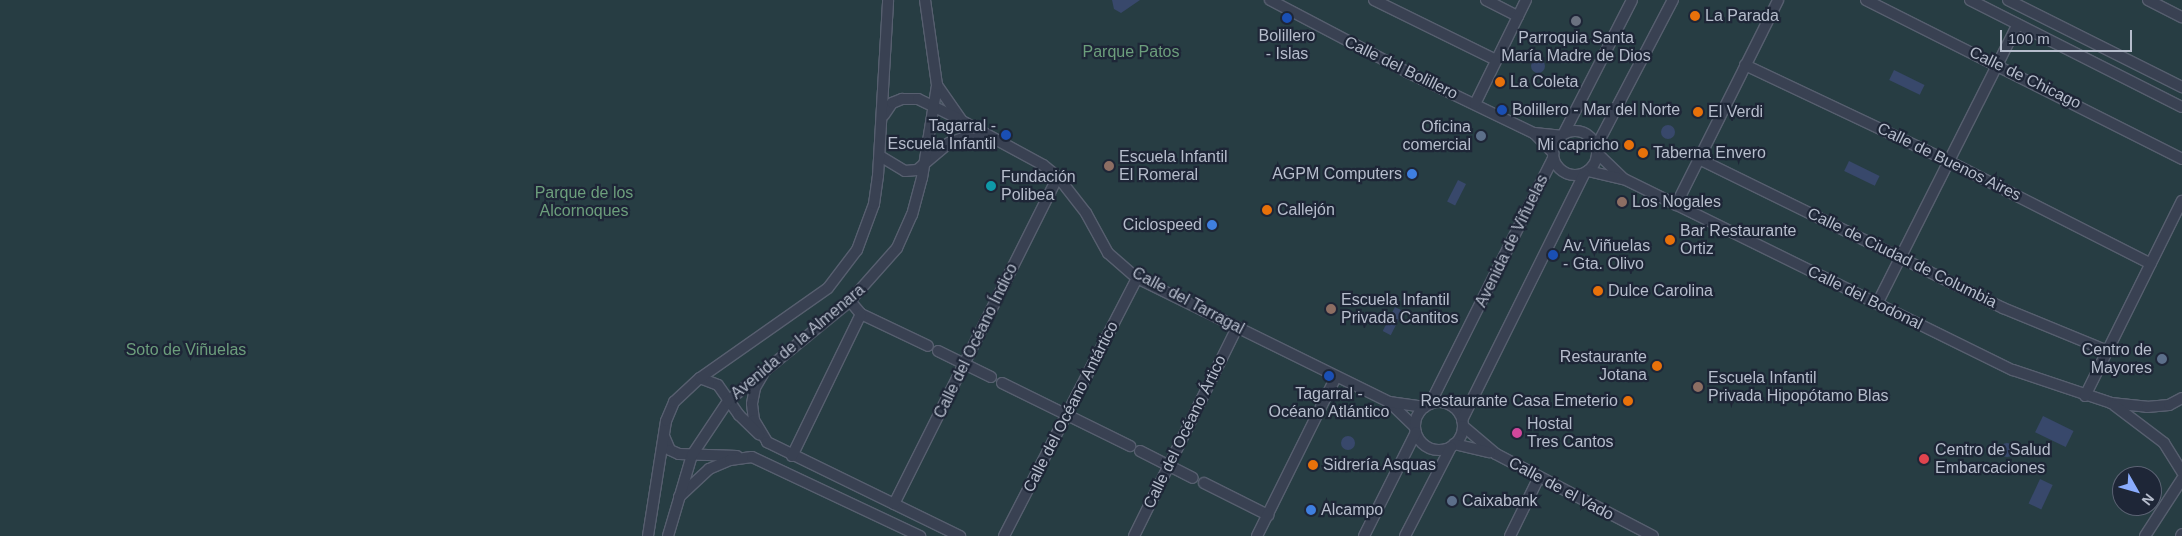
<!DOCTYPE html>
<meta charset="utf-8">
<style>
body{margin:0}
#map{position:relative;width:2182px;height:536px;overflow:hidden;background:#252f43;font-family:Helvetica,sans-serif}
div>[style]{position:absolute}
[style*='--x']{left:calc(var(--x)*1px);top:calc(var(--y)*1px);width:calc(var(--w)*1px);rotate:calc(var(--a)*1deg)}
.green>*{inset:0;background:#273d43}
.water>*{inset:0;background:#38486b;transform-origin:0 0}
.round{border-radius:50%}
.roads{filter:drop-shadow(1px 0 #575f6f) drop-shadow(-1px 0 #575f6f) drop-shadow(0 1px #575f6f) drop-shadow(0 -1px #575f6f)}
.street>*{height:10px;margin:-5px;padding:0 5px;transform-origin:5px;border-radius:5px;background:#394152}
.street>.ring{margin:-5px;padding:0;box-sizing:content-box;background:none;border:10px solid #394152;border-radius:50%}
.dots>*{width:14px;height:14px;translate:-50% -50%;box-sizing:border-box;border:2px solid #1e2637;border-radius:50%}
span{translate:-50% -50%;white-space:nowrap;text-align:center;line-height:1.15;-webkit-text-stroke:4.5px #1e2637;paint-order:stroke}
.poi-label{font-size:16px;color:#b6bdcc}
.left{translate:0 -50%;text-align:left}
.right{translate:-100% -50%;text-align:right}
.park-label{font-size:16px;color:#6c9e7c}
.street-label{font-size:16px;color:#b6bdcc}
.north{position:absolute;left:2112px;top:466px;width:50px;height:50px;box-sizing:border-box;background:#1e2637;border:1px solid #5b6273;border-radius:50%;rotate:128deg;font-size:14px;font-weight:700;line-height:20px;text-align:center;color:#b6bdcc}
.north::after{content:'';display:block;margin:auto;width:18px;height:22px;background:#8aacfd;clip-path:polygon(50% 0,100% 100%,50% 72%,0 100%)}
.scale{position:absolute;left:2000px;top:30px;width:132px;height:22px;box-sizing:border-box;border:2px solid #b6bdcc;border-top:0;padding-left:6px;font-size:15px;line-height:18px;white-space:nowrap;color:#b6bdcc;-webkit-text-stroke:4px #1e2637;paint-order:stroke}
</style>
<div id="map">
<div class="green">
<i style="clip-path:polygon(evenodd,0 0,2182px 0,2182px 536px,0 536px,0 0,2122px 476px,2152px 476px,2152px 506px,2122px 506px,2122px 476px)"></i>
</div>
<div class="water">
<i style="clip-path:polygon(1112px 0,1140px 0,1121px 13px,1114px 9px)"></i>
<i class="round" style="left:1531px;top:59px;width:14px;height:14px"></i>
<i style="left:1894px;top:70px;width:34px;height:11px;rotate:26deg"></i>
<i class="round" style="left:1661px;top:125px;width:14px;height:14px"></i>
<i style="left:1849px;top:161px;width:34px;height:11px;rotate:26deg"></i>
<i style="left:1458px;top:180px;width:9px;height:24px;rotate:27deg"></i>
<i style="left:1395px;top:307px;width:9px;height:27px;rotate:27deg"></i>
<i style="left:2043px;top:416px;width:34px;height:18px;rotate:26deg"></i>
<i class="round" style="left:1341px;top:436px;width:14px;height:14px"></i>
<i class="round" style="left:2000px;top:443px;width:14px;height:14px"></i>
<i style="left:2040px;top:479px;width:14px;height:27px;rotate:25deg"></i>
</div>
<div class="roads">
<div class="street">
<i style="--x:1270;--y:0;--w:155;--a:27.7"></i>
<i style="--x:1407;--y:72;--w:141;--a:25.7"></i>
<i style="--x:1534;--y:133;--w:27;--a:6"></i>
<i style="--x:1374;--y:0;--w:136;--a:26.2"></i>
<i style="--x:1486;--y:0;--w:36;--a:27"></i>
<i style="--x:1866;--y:0;--w:354;--a:26.7"></i>
<i style="--x:1970;--y:0;--w:237;--a:26.8"></i>
<i style="--x:2008;--y:0;--w:195;--a:26.6"></i>
<i style="--x:2148;--y:0;--w:38;--a:27"></i>
<i style="--x:1745;--y:65;--w:227;--a:25.3"></i>
<i style="--x:1950;--y:162;--w:225;--a:26.9"></i>
<i style="--x:937;--y:85;--w:44;--a:55.2"></i>
<i style="--x:962;--y:121;--w:92;--a:28.5"></i>
<i style="--x:1043;--y:165;--w:19;--a:39"></i>
<i style="--x:1058;--y:177;--w:46;--a:52.1"></i>
<i style="--x:1086;--y:213;--w:46;--a:61.2"></i>
<i style="--x:1108;--y:253;--w:38;--a:41"></i>
<i style="--x:1137;--y:278;--w:281;--a:26.2"></i>
<i style="--x:1389;--y:402;--w:36;--a:44"></i>
<i style="--x:1475;--y:104;--w:116;--a:-63.9"></i>
<i style="--x:884;--y:115;--w:14;--a:-56"></i>
<i style="--x:892;--y:103;--w:11;--a:-22"></i>
<i style="--x:902;--y:99;--w:16;--a:0"></i>
<i style="--x:918;--y:99;--w:43;--a:26"></i>
<i class="ring" style="left:1553px;top:131px;width:34px;height:34px"></i>
<i style="--x:1534;--y:133;--w:28;--a:46"></i>
<i style="--x:1564;--y:133;--w:149;--a:-62.9"></i>
<i style="--x:1596;--y:147;--w:166;--a:-62.4"></i>
<i style="--x:1597;--y:153;--w:36;--a:44"></i>
<i style="--x:880;--y:156;--w:29;--a:31"></i>
<i style="--x:905;--y:171;--w:12;--a:-5"></i>
<i style="--x:917;--y:170;--w:42;--a:-40.2"></i>
<i style="--x:949;--y:143;--w:15;--a:-20"></i>
<i style="--x:963;--y:138;--w:30;--a:4"></i>
<i style="--x:1699;--y:159;--w:339;--a:26.1"></i>
<i style="--x:2003;--y:308;--w:113;--a:22.3"></i>
<i style="--x:1588;--y:171;--w:37;--a:13"></i>
<i style="--x:1624;--y:179;--w:433;--a:26.2"></i>
<i style="--x:2013;--y:370;--w:103;--a:18.6"></i>
<i style="--x:2111;--y:403;--w:36;--a:6"></i>
<i style="--x:2147;--y:407;--w:22;--a:-5"></i>
<i style="--x:2169;--y:405;--w:15;--a:-28"></i>
<i style="--x:1676;--y:205;--w:229;--a:-63.5"></i>
<i style="--x:850;--y:301;--w:17;--a:50"></i>
<i style="--x:861;--y:314;--w:74;--a:25.5"></i>
<i style="--x:1877;--y:304;--w:313;--a:-63.3"></i>
<i style="--x:938;--y:351;--w:59;--a:26.1"></i>
<i style="--x:763;--y:374;--w:16;--a:120"></i>
<i style="--x:755;--y:388;--w:16;--a:101"></i>
<i style="--x:752;--y:404;--w:16;--a:83"></i>
<i style="--x:754;--y:420;--w:26;--a:59"></i>
<i style="--x:767;--y:442;--w:215;--a:26"></i>
<i style="--x:700;--y:378;--w:19;--a:21"></i>
<i style="--x:718;--y:385;--w:37;--a:55"></i>
<i style="--x:739;--y:415;--w:28;--a:44"></i>
<i style="--x:1002;--y:383;--w:143;--a:26.2"></i>
<i style="--x:2085;--y:396;--w:218;--a:-63.6"></i>
<i style="--x:1389;--y:402;--w:36;--a:8"></i>
<i class="ring" style="left:1415px;top:402px;width:38px;height:38px"></i>
<i style="--x:1430;--y:404;--w:275;--a:-63.4"></i>
<i style="--x:2114;--y:405;--w:63;--a:37.2"></i>
<i style="--x:2164;--y:443;--w:34;--a:58"></i>
<i style="--x:1462;--y:420;--w:275;--a:-63.6"></i>
<i style="--x:1463;--y:426;--w:43;--a:40.3"></i>
<i style="--x:1496;--y:454;--w:177;--a:27.6"></i>
<i style="--x:664;--y:436;--w:15;--a:67"></i>
<i style="--x:670;--y:450;--w:10;--a:24"></i>
<i style="--x:679;--y:454;--w:58;--a:2"></i>
<i style="--x:1454;--y:444;--w:37;--a:13"></i>
<i style="--x:1140;--y:451;--w:59;--a:27"></i>
<i style="--x:792;--y:456;--w:158;--a:-64.1"></i>
<i style="--x:1204;--y:483;--w:72;--a:26.6"></i>
<i style="--x:679;--y:497;--w:41;--a:-43"></i>
<i style="--x:709;--y:469;--w:23;--a:-23"></i>
<i style="--x:730;--y:460;--w:22;--a:-8"></i>
<i style="--x:752;--y:457;--w:186;--a:25.2"></i>
<i style="--x:894;--y:504;--w:366;--a:-63.4"></i>
<i style="--x:648;--y:536;--w:116;--a:-81.1"></i>
<i style="--x:666;--y:421;--w:21;--a:-67"></i>
<i style="--x:674;--y:402;--w:35;--a:-43"></i>
<i style="--x:700;--y:378;--w:156;--a:-35.1"></i>
<i style="--x:828;--y:288;--w:48;--a:-52.7"></i>
<i style="--x:857;--y:250;--w:49;--a:-69.7"></i>
<i style="--x:874;--y:204;--w:28;--a:-82"></i>
<i style="--x:878;--y:176;--w:176;--a:-86.7"></i>
<i style="--x:668;--y:536;--w:84;--a:-73.5"></i>
<i style="--x:692;--y:455;--w:65;--a:-56.3"></i>
<i style="--x:728;--y:401;--w:158;--a:-39.3"></i>
<i style="--x:850;--y:301;--w:71;--a:-48.4"></i>
<i style="--x:897;--y:248;--w:36;--a:-66"></i>
<i style="--x:912;--y:215;--w:38;--a:-75"></i>
<i style="--x:922;--y:178;--w:94;--a:-80.8"></i>
<i style="--x:937;--y:85;--w:86;--a:-98"></i>
<i style="--x:1004;--y:536;--w:290;--a:-62.7"></i>
<i style="--x:1134;--y:536;--w:232;--a:-63.7"></i>
<i style="--x:1257;--y:536;--w:178;--a:-63.6"></i>
<i style="--x:1364;--y:536;--w:116;--a:-63.4"></i>
<i style="--x:1405;--y:536;--w:100;--a:-62.7"></i>
<i style="--x:1510;--y:536;--w:66;--a:-63.8"></i>
<i style="--x:2145;--y:536;--w:68;--a:-57"></i>
<i style="--x:2181;--y:536;--w:2;--a:-63"></i>
</div>
</div>
<div class="dots">
<i style="left:1695px;top:16px;background:#e8710a"></i>
<i style="left:1287px;top:18px;background:#1a4fb4"></i>
<i style="left:1576px;top:21px;background:#6b7280"></i>
<i style="left:1500px;top:82px;background:#e8710a"></i>
<i style="left:1502px;top:110px;background:#1a4fb4"></i>
<i style="left:1698px;top:112px;background:#e8710a"></i>
<i style="left:1006px;top:135px;background:#1a4fb4"></i>
<i style="left:1481px;top:136px;background:#5c6f8a"></i>
<i style="left:1629px;top:145px;background:#e8710a"></i>
<i style="left:1643px;top:153px;background:#e8710a"></i>
<i style="left:1109px;top:166px;background:#8d6e63"></i>
<i style="left:1412px;top:174px;background:#3f7fe0"></i>
<i style="left:991px;top:186px;background:#0f9aa8"></i>
<i style="left:1622px;top:202px;background:#8d6e63"></i>
<i style="left:1267px;top:210px;background:#e8710a"></i>
<i style="left:1212px;top:225px;background:#3f7fe0"></i>
<i style="left:1670px;top:240px;background:#e8710a"></i>
<i style="left:1553px;top:255px;background:#1a4fb4"></i>
<i style="left:1598px;top:291px;background:#e8710a"></i>
<i style="left:1331px;top:309px;background:#8d6e63"></i>
<i style="left:2162px;top:359px;background:#5c6f8a"></i>
<i style="left:1657px;top:366px;background:#e8710a"></i>
<i style="left:1329px;top:376px;background:#1a4fb4"></i>
<i style="left:1698px;top:387px;background:#8d6e63"></i>
<i style="left:1628px;top:401px;background:#e8710a"></i>
<i style="left:1517px;top:433px;background:#d1479c"></i>
<i style="left:1924px;top:459px;background:#e0444e"></i>
<i style="left:1313px;top:465px;background:#e8710a"></i>
<i style="left:1452px;top:501px;background:#5c6f8a"></i>
<i style="left:1311px;top:510px;background:#3f7fe0"></i>
</div>
<div class="poi-label">
<span class="left" style="left:1705px;top:16px">La Parada</span>
<span style="left:1287px;top:45px">Bolillero<br>- Islas</span>
<span style="left:1576px;top:47px">Parroquia Santa<br>María Madre de Dios</span>
<span class="left" style="left:1510px;top:82px">La Coleta</span>
<span class="left" style="left:1512px;top:110px">Bolillero - Mar del Norte</span>
<span class="left" style="left:1708px;top:112px">El Verdi</span>
<span class="right" style="left:996px;top:135px">Tagarral -<br>Escuela Infantil</span>
<span class="right" style="left:1471px;top:136px">Oficina<br>comercial</span>
<span class="right" style="left:1619px;top:145px">Mi capricho</span>
<span class="left" style="left:1653px;top:153px">Taberna Envero</span>
<span class="left" style="left:1119px;top:166px">Escuela Infantil<br>El Romeral</span>
<span class="right" style="left:1402px;top:174px">AGPM Computers</span>
<span class="left" style="left:1001px;top:186px">Fundación<br>Polibea</span>
<span class="left" style="left:1632px;top:202px">Los Nogales</span>
<span class="left" style="left:1277px;top:210px">Callejón</span>
<span class="right" style="left:1202px;top:225px">Ciclospeed</span>
<span class="left" style="left:1680px;top:240px">Bar Restaurante<br>Ortiz</span>
<span class="left" style="left:1563px;top:255px">Av. Viñuelas<br>- Gta. Olivo</span>
<span class="left" style="left:1608px;top:291px">Dulce Carolina</span>
<span class="left" style="left:1341px;top:309px">Escuela Infantil<br>Privada Cantitos</span>
<span class="right" style="left:2152px;top:359px">Centro de<br>Mayores</span>
<span class="right" style="left:1647px;top:366px">Restaurante<br>Jotana</span>
<span class="left" style="left:1708px;top:387px">Escuela Infantil<br>Privada Hipopótamo Blas</span>
<span style="left:1329px;top:403px">Tagarral -<br>Océano Atlántico</span>
<span class="right" style="left:1618px;top:401px">Restaurante Casa Emeterio</span>
<span class="left" style="left:1527px;top:433px">Hostal<br>Tres Cantos</span>
<span class="left" style="left:1935px;top:459px">Centro de Salud<br>Embarcaciones</span>
<span class="left" style="left:1323px;top:465px">Sidrería Asquas</span>
<span class="left" style="left:1462px;top:501px">Caixabank</span>
<span class="left" style="left:1321px;top:510px">Alcampo</span>
</div>
<div class="park-label">
<span style="left:1131px;top:52px">Parque Patos</span>
<span style="left:584px;top:202px">Parque de los<br>Alcornoques</span>
<span style="left:186px;top:350px">Soto de Viñuelas</span>
</div>
<div class="street-label">
<span style="left:1401px;top:68px;rotate:26deg">Calle del Bolillero</span>
<span style="left:2025px;top:78px;rotate:26deg">Calle de Chicago</span>
<span style="left:1949px;top:162px;rotate:26deg">Calle de Buenos Aires</span>
<span style="left:1512px;top:241px;rotate:-64deg">Avenida de Viñuelas</span>
<span style="left:1902px;top:258px;rotate:26deg">Calle de Ciudad de Columbia</span>
<span style="left:1865px;top:298px;rotate:26deg">Calle del Bodonal</span>
<span style="left:1188px;top:301px;rotate:28deg">Calle del Tarragal</span>
<span style="left:976px;top:341px;rotate:-64deg">Calle del Océano Índico</span>
<span style="left:798px;top:342px;rotate:-40deg">Avenida de la Almenara</span>
<span style="left:1071px;top:407px;rotate:-63deg">Calle del Océano Antártico</span>
<span style="left:1185px;top:432px;rotate:-64deg">Calle del Océano Ártico</span>
<span style="left:1561px;top:489px;rotate:28deg">Calle de el Vado</span>
</div>
<div class="north">N</div>
<div class="scale">100 m</div>
</div>
